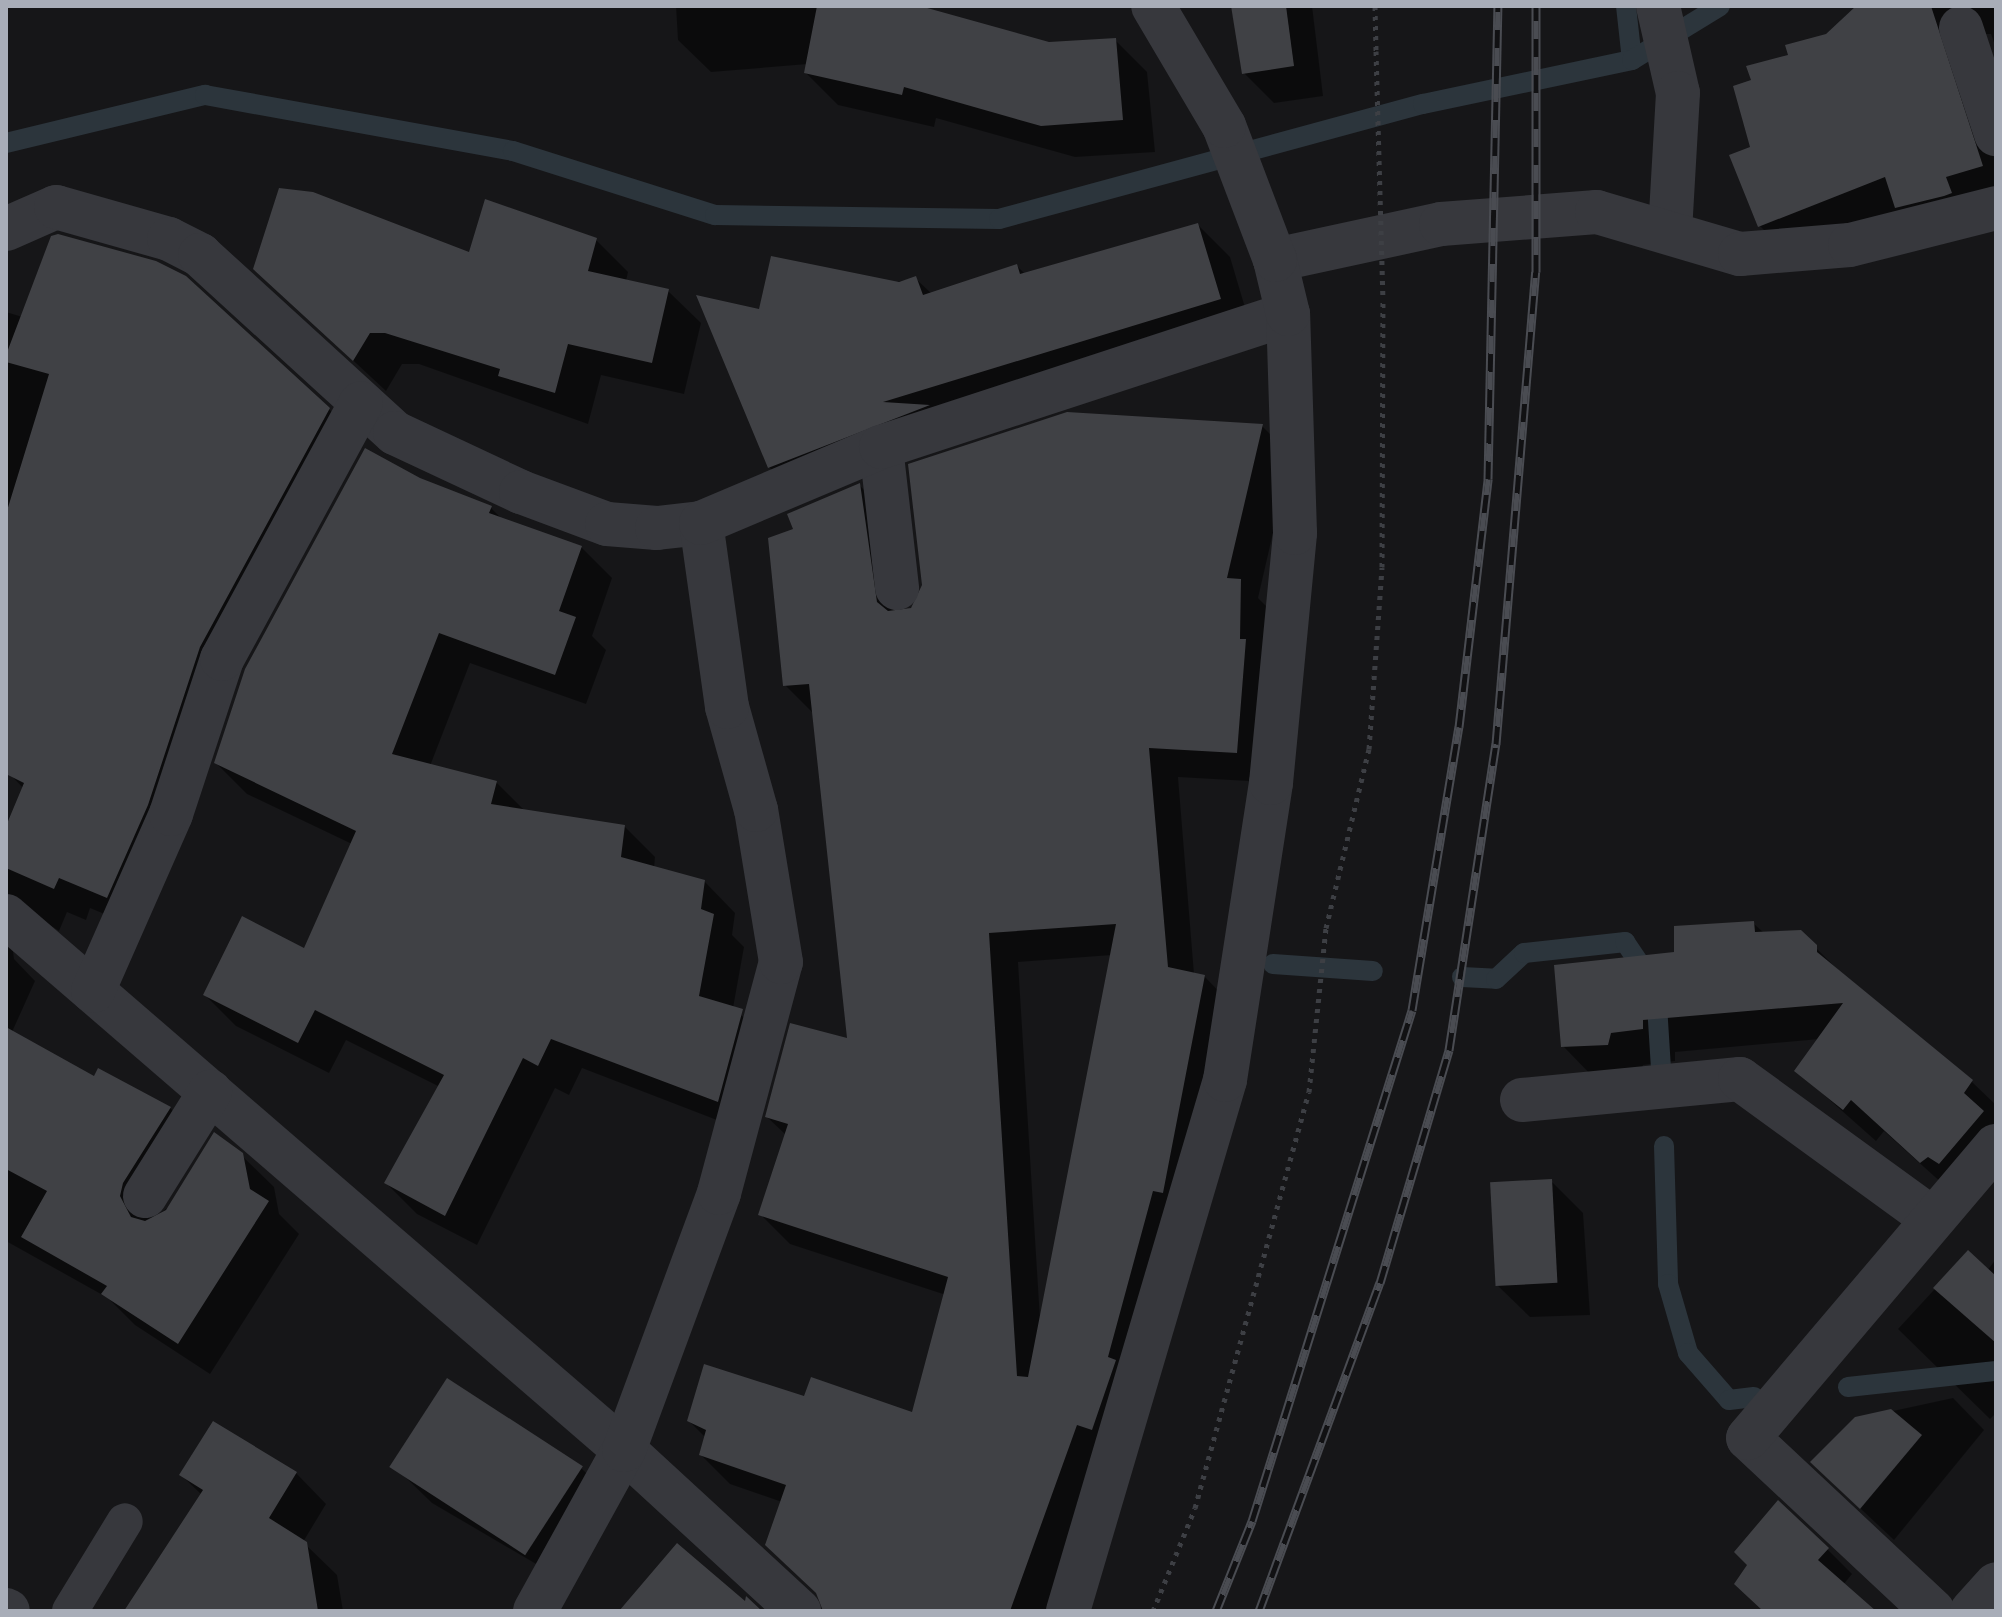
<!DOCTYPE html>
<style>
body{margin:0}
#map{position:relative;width:2002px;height:1617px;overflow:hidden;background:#161618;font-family:Barlow,sans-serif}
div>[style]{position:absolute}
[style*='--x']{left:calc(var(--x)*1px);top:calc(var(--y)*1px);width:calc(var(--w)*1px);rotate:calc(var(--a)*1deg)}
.shadow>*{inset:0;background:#0007}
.stream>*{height:20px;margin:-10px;padding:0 10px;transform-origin:10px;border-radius:10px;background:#2c353c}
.building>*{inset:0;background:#404145;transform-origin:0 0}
.path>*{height:5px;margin-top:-2.5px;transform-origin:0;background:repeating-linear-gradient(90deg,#3d3f44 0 4px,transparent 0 10px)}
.lane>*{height:36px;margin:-18px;padding:0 18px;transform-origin:18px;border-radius:18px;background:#37383d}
.street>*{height:44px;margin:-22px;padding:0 22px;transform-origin:22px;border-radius:22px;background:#37383d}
.rail>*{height:9px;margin-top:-4.5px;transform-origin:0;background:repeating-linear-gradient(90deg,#111113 0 18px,#4a4c52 0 36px);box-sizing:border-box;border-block:2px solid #4a4c52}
.path-bridge>*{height:5px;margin-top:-2.5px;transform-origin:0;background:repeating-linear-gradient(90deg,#3d3f44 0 4px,transparent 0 10px)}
span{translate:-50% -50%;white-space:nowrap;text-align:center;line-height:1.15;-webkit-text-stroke:6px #111113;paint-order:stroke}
.frame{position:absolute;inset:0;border:8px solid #a8adb8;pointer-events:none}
</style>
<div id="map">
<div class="shadow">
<i style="clip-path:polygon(676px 6px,913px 6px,1055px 46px,1115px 40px,1147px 72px,1155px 152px,1075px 157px,936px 118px,934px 127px,838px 105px,806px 73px,808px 64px,711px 72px,678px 40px)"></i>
<i style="clip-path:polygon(1231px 6px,1312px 6px,1323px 96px,1274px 103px,1244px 73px)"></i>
<i style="clip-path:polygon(1859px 6px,1996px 6px,1996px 48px,1991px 34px,1984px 34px,1967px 67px,1996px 155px,1996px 217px,1791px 257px,1760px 226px,1732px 156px,1752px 148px,1753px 81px,1827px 36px)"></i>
<i style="clip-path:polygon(1198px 225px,1230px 257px,1252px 331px,802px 499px,769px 467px,761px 312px,915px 278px,932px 294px,1017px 266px,1025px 274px)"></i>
<i style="clip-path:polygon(596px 240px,628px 272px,626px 281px,668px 291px,701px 323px,684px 394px,601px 375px,588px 424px,419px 364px,402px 364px,386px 391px,255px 269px,470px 255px)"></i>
<i style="clip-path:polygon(6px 312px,329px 409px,360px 441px,231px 679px,138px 928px,90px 908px,86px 920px,67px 912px,59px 931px,45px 922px,12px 944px,14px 959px,35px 981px,12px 1032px,95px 1078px,170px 1108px,202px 1140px,152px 1219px,241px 1155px,274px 1187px,279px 1214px,299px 1234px,210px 1374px,135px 1325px,108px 1298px,6px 1241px,6px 832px,24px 789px,6px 770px)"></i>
<i style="clip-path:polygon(evenodd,1262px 426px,1291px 455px,1258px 598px,1270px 610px,1266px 782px,1178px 777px,1194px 974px,1204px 976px,1233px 1006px,1049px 1611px,853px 1611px,782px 1502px,730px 1484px,701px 1455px,706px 1438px,689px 1421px,805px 1398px,913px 1415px,946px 1295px,790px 1244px,760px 1214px,786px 1135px,767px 1117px,850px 1040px,814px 714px,785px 685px,796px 531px,859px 485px,889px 514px,900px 616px,921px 600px,1262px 426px,1112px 955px,1040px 1319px,1018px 962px,1112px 955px)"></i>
<i style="clip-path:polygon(420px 480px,491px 508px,502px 519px,581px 547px,612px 578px,592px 636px,606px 650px,586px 704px,470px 663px,430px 766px,496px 782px,525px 811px,624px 826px,655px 857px,654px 868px,704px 881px,735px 913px,732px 935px,744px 947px,733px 1008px,772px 1042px,748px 1132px,582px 1068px,569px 1095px,555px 1088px,477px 1245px,417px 1214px,386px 1183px,440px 1087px,346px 1040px,329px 1073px,236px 1026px,205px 995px,305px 950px,352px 844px,247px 794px,216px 763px)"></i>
<i style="clip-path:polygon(1753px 923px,1764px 933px,1800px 932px,1848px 980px,1972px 1082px,1996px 1105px,1996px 1159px,1954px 1194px,1884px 1131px,1876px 1141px,1797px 1071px,1820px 1039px,1675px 1052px,1675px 1061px,1643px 1065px,1640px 1077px,1595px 1079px,1563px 1046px,1676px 954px)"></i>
<i style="clip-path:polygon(1551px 1181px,1583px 1213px,1590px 1315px,1530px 1317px,1497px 1285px)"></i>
<i style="clip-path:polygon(1968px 1253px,1987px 1271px,1996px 1259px,1996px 1413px,1990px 1419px,1898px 1329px)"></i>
<i style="clip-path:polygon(1953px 1398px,1984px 1430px,1894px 1540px,1845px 1494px,1856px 1419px)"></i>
<i style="clip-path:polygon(581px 1468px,614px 1500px,567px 1582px,432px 1503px,399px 1471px)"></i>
<i style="clip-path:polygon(296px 1473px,326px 1504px,303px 1542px,337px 1575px,343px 1611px,126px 1611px,202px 1495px,181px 1475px)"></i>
<i style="clip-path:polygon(1827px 1549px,1852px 1574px,1843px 1585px,1873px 1611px,1763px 1611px)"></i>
</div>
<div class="stream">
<i style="--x:1626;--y:6;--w:54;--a:83.7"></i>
<i style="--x:6;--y:143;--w:205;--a:-13.6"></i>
<i style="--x:205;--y:95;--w:313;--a:10.3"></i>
<i style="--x:513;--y:151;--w:212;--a:17.6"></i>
<i style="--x:715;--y:215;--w:284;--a:0.8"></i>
<i style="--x:999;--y:219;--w:439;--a:-15.2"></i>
<i style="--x:1423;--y:104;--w:214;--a:-11.9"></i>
<i style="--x:1632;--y:60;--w:103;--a:-31.5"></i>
<i style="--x:1273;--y:964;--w:100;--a:4"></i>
<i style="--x:1462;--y:977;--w:34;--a:3"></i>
<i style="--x:1496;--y:979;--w:38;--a:-43"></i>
<i style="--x:1524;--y:953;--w:102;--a:-6.2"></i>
<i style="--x:1625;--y:942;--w:30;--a:56"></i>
<i style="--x:1642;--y:967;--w:41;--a:68.5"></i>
<i style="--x:1657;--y:1005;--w:63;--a:86.4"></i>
<i style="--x:1664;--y:1146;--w:138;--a:88.3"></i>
<i style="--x:1668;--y:1284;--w:72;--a:73.8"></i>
<i style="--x:1688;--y:1353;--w:62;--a:48.9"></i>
<i style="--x:1729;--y:1400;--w:25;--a:-7"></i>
<i style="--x:1848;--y:1387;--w:149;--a:-6.2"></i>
</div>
<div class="building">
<i style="clip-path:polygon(817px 6px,920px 6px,1049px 42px,1116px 38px,1123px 120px,1041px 126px,904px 87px,902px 95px,804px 73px)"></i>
<i style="clip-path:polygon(1231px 6px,1286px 6px,1294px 66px,1242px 74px)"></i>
<i style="clip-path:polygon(1856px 6px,1931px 6px,1983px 166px,1946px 177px,1952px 193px,1944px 196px,1895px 208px,1885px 177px,1758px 227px,1729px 155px,1750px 147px,1733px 86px,1751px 80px,1746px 66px,1788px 55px,1785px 45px,1826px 34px)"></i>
<i style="clip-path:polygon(279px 188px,313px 192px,469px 252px,485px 199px,597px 238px,588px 271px,669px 289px,652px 363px,568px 344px,555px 393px,498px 376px,500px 369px,385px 333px,370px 333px,353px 361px,253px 269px)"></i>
<i style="clip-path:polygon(1198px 223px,1221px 299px,883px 402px,930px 405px,768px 468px,696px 295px,759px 309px,771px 256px,899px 282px,916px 276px,923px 295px,1017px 264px,1020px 274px)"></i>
<i style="clip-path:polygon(58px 234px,156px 261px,186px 276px,330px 408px,200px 647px,148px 805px,107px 898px,59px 878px,54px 889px,6px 868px,6px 826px,24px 783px,6px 774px,6px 514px,49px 374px,6px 362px,6px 355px,51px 236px)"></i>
<i style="clip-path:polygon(evenodd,1067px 412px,1263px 424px,1227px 578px,1241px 579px,1240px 639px,1246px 639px,1237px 753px,1149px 748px,1168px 967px,1205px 975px,1163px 1193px,1153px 1191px,1108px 1357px,1116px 1360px,1092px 1430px,1077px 1425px,1010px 1611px,823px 1611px,816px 1593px,765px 1545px,786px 1485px,699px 1455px,706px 1430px,687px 1421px,704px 1364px,804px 1396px,811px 1377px,912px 1412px,948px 1277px,758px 1215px,788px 1124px,765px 1117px,790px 1023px,847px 1038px,809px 684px,783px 686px,768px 538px,793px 529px,787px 514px,860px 483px,877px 602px,888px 611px,911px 608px,922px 585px,908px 464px,1067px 412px,1116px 924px,1028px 1377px,1017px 1376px,989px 933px,1116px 924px)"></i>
<i style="clip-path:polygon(365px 448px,420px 478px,492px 506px,489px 513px,582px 546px,559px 611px,576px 617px,555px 675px,439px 633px,392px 754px,497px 781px,491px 804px,625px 825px,621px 857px,705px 880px,701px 909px,714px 914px,699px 996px,743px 1009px,718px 1102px,551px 1039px,538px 1066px,523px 1058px,445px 1216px,384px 1183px,444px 1075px,315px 1010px,298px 1043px,203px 995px,242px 916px,304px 948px,356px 831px,214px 763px,245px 669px)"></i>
<i style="clip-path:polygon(1754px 921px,1755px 932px,1801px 930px,1817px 945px,1817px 952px,1973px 1080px,1964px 1093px,1984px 1111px,1939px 1164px,1928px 1157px,1920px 1163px,1851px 1100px,1843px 1110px,1794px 1071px,1843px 1003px,1643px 1020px,1643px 1029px,1611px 1033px,1608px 1045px,1561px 1047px,1554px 965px,1674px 952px,1674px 926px)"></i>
<i style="clip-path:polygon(6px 1027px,94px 1076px,98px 1068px,171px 1107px,123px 1183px,120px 1196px,131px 1217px,145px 1221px,166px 1210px,214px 1132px,243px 1153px,250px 1189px,269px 1201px,178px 1344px,101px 1294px,107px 1286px,21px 1237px,47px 1191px,6px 1169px)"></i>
<i style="left:1552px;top:1179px;width:104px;height:62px;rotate:87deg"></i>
<i style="clip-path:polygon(1968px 1250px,1996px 1276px,1996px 1343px,1933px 1288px)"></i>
<i style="left:447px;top:1378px;width:162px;height:106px;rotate:33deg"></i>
<i style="clip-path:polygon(1891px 1409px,1922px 1435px,1860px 1509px,1810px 1462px,1855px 1417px)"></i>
<i style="clip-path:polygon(213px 1421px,297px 1472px,269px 1518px,307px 1542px,318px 1611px,124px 1611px,203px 1490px,179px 1475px)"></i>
<i style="clip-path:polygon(1778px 1500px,1829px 1548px,1818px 1560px,1876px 1611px,1763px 1611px,1734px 1584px,1747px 1565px,1734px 1552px)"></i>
<i style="clip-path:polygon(677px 1543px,745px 1601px,746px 1596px,762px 1611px,619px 1611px)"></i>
</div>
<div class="path">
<i style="--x:1375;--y:6;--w:45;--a:88.7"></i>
<i style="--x:1153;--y:1611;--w:111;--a:-67.8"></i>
<i style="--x:1195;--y:1508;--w:431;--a:-74.7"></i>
<i style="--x:1309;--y:1092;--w:165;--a:-84.1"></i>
<i style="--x:1326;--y:928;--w:184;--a:-76.5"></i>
<i style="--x:1369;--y:749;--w:182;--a:-85.9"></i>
<i style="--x:1382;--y:567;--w:268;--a:-89.8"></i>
</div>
<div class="lane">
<i style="--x:70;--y:1611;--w:105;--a:-58.6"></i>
</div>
<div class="street">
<i style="--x:1658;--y:6;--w:89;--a:77.1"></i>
<i style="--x:1678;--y:93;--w:138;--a:93.3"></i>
<i style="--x:1961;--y:28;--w:112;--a:71.7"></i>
<i style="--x:6;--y:229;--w:55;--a:-23.7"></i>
<i style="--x:56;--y:207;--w:117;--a:15.8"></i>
<i style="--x:169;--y:239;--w:35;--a:27"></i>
<i style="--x:200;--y:255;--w:264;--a:42.4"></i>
<i style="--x:395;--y:433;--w:139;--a:25.1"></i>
<i style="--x:521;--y:492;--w:92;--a:20.4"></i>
<i style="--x:607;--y:524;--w:50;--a:4.6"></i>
<i style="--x:657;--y:528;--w:44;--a:-6.5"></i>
<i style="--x:1275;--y:260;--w:170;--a:-12.2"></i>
<i style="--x:1441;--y:224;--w:156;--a:-4.4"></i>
<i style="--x:1597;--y:212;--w:149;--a:16.4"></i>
<i style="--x:1740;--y:254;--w:110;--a:-4.7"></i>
<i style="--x:1850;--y:245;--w:151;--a:-14.2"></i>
<i style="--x:881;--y:447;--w:142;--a:83.5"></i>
<i style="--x:6;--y:916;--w:817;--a:40.83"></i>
<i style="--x:624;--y:1450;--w:238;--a:42.6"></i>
<i style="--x:93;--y:991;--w:193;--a:-66.2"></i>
<i style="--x:171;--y:814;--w:163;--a:-71.8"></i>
<i style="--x:222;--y:659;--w:291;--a:-61.5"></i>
<i style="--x:1522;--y:1100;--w:219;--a:-5.5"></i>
<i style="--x:1740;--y:1079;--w:238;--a:36"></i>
<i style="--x:145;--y:1196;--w:123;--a:-58"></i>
<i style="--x:6;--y:1610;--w:2;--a:27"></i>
<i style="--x:535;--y:1611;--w:184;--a:-61.1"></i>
<i style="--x:624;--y:1450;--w:274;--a:-69.7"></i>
<i style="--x:719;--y:1193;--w:239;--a:-75"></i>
<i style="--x:781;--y:962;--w:154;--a:-99.3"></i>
<i style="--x:756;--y:810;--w:107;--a:-105.7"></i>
<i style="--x:727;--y:707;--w:186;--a:-98"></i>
<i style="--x:701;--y:523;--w:195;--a:-22.9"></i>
<i style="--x:881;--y:447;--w:428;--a:-18.1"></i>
<i style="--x:1068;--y:1611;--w:554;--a:-73.53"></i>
<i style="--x:1225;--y:1080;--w:301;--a:-81.2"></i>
<i style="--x:1271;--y:783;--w:251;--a:-84.5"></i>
<i style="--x:1295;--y:533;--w:219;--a:-91.8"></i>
<i style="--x:1288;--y:314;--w:56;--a:-103.5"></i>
<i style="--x:1275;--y:260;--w:143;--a:-110.8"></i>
<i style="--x:1224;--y:126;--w:139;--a:-120.6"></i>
<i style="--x:1933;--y:1611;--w:253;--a:-136.9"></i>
<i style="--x:1748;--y:1438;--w:383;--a:-49.7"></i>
<i style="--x:1972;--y:1611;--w:36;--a:-48"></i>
</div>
<div class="rail">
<i style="--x:1216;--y:1611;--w:97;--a:-68.2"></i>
<i style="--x:1252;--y:1521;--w:535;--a:-72.61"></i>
<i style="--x:1412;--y:1010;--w:287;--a:-80.6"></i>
<i style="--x:1459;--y:727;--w:250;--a:-83.3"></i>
<i style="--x:1488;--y:479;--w:473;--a:-88.8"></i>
<i style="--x:1259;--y:1611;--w:350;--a:-69.8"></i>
<i style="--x:1380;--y:1283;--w:243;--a:-73.5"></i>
<i style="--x:1449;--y:1050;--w:310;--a:-81.3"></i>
<i style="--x:1496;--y:744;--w:474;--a:-85.2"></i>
<i style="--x:1536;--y:272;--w:266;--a:-90"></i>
</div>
<div class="path-bridge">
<i style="--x:1376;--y:51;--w:248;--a:88.4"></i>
</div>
<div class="frame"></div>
</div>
